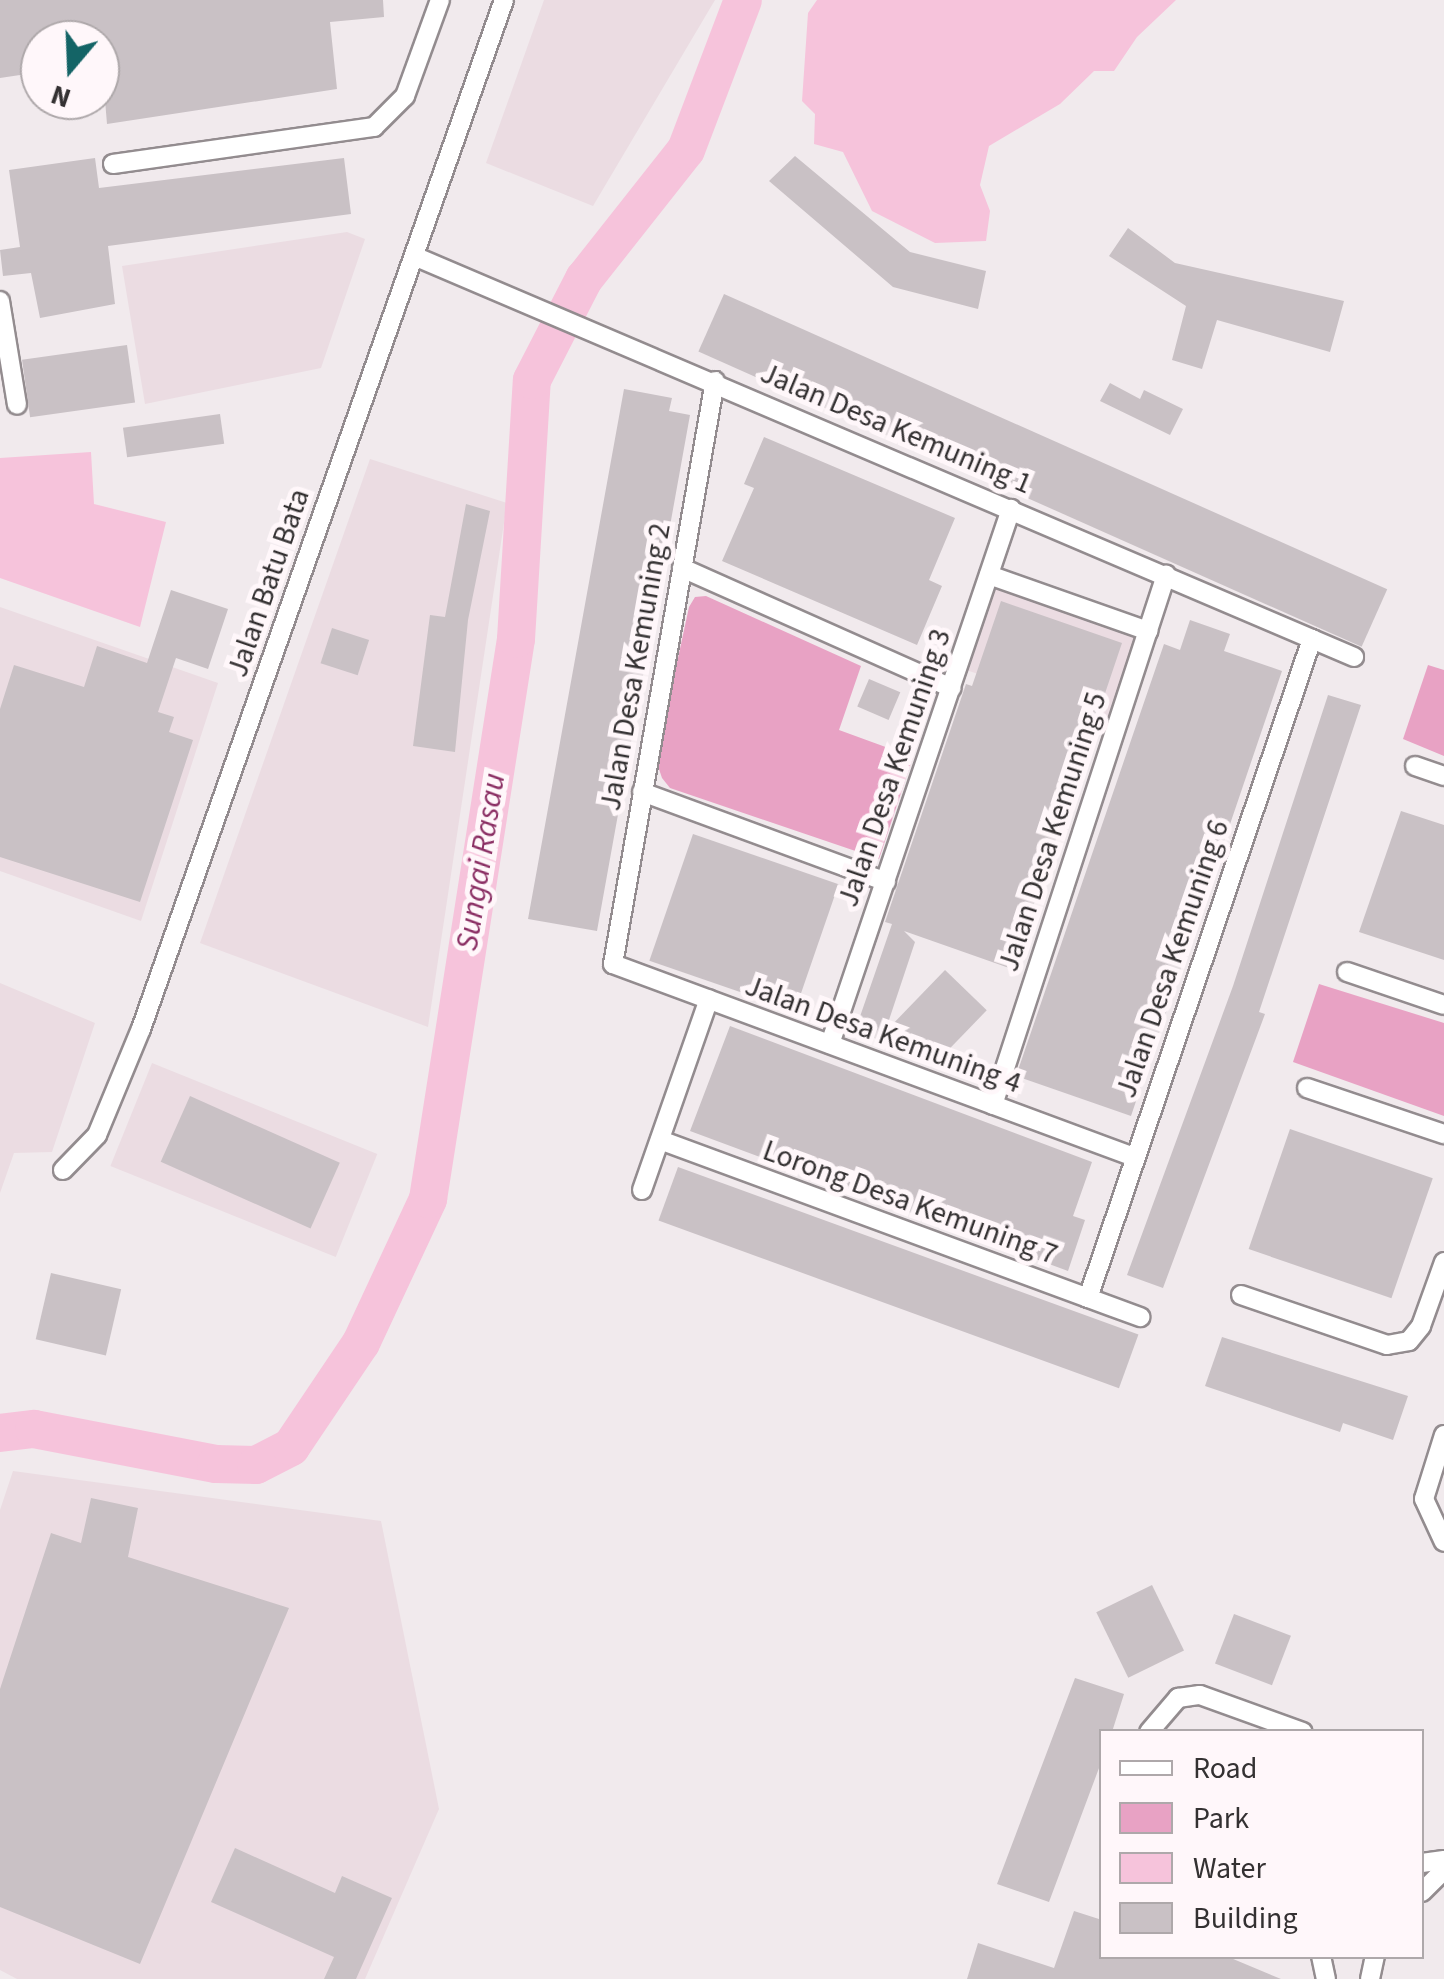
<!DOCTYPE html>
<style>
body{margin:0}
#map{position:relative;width:1444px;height:1979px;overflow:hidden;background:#f1eaed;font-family:"Source Sans 3",sans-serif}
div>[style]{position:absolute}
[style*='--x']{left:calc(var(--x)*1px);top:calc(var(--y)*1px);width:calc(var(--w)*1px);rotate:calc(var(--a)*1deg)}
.built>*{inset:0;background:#ebdce2;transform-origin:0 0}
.green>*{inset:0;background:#e8a2c4}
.water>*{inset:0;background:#f6c3db}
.river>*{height:38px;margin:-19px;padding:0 19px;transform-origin:19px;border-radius:19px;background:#f6c3db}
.building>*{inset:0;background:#c9c1c5;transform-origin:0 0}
.roads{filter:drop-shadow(2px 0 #938c8f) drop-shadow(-2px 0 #938c8f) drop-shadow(0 2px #938c8f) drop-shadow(0 -2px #938c8f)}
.minor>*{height:18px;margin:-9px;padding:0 9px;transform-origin:9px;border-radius:9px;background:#fff}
span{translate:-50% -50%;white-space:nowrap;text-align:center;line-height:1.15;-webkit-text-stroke:10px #fff7fa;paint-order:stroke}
.street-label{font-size:30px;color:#343132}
.water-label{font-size:32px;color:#8a2e63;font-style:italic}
.legend{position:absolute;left:1099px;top:1729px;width:325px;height:230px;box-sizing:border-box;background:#fff7fa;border:2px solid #aea8aa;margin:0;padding:12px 18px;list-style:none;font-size:30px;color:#343132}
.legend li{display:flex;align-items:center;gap:20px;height:50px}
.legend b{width:50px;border:2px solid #aea8aa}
.north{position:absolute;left:20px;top:20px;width:100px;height:100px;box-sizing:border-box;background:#fff7fa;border:2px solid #aea8aa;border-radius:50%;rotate:199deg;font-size:28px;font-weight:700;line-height:40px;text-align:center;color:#343132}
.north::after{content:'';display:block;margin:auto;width:35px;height:45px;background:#146466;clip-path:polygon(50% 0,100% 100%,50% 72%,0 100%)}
</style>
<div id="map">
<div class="built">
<i style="clip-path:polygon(544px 0,715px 0,593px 206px,486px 163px)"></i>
<i style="clip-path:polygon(347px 232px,365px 239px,321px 368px,145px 404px,122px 266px)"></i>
<i style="clip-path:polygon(370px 459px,507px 503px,428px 1027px,200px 943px)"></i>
<i style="left:996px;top:586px;width:151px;height:89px;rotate:19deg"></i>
<i style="clip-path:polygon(0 607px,218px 683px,141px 921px,0 871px)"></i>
<i style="clip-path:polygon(0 983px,95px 1023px,52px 1152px,14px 1153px,0 1193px)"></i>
<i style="left:152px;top:1063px;width:243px;height:111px;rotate:22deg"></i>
<i style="clip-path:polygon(13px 1471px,381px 1521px,439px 1809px,365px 1979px,17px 1979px,0 1970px,0 1510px)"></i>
</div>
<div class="green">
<i style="clip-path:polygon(706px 596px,861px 666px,839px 730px,913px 757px,879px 859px,670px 788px,662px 778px,656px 760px,689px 607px,695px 597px)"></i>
<i style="clip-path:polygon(1428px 665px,1444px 670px,1444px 756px,1403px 739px)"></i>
<i style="clip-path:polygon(1319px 984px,1444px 1023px,1444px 1116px,1293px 1062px)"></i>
</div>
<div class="water">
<i style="clip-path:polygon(817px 0,1176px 0,1137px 37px,1114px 71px,1094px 71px,1060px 104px,989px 146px,980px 185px,990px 211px,986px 241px,935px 243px,872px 211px,843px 152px,814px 144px,815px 114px,802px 101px,808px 13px)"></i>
<i style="clip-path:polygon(91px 452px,94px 504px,166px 522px,140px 627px,0 578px,0 458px)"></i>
</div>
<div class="river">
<i style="--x:0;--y:1433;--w:34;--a:-7"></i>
<i style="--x:34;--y:1429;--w:185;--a:10.9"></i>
<i style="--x:216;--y:1464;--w:40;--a:1.4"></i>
<i style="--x:256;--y:1465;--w:39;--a:-27"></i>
<i style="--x:291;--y:1447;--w:125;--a:-56.1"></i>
<i style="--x:361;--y:1343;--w:159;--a:-65"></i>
<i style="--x:428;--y:1199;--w:567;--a:-81.07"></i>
<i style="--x:516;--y:639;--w:259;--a:-86.5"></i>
<i style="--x:532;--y:380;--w:114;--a:-62.8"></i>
<i style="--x:584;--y:279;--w:164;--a:-51.7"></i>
<i style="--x:686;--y:150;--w:160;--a:-69.2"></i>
</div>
<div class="building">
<i style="clip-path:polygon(0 0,383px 0,384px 17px,330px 22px,337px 89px,107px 124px,100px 40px,40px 40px,40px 72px,0 78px)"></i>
<i style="clip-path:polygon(795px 156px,910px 252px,986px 271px,978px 309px,893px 287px,769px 181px)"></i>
<i style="clip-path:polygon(95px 158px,99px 188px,344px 158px,351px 214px,108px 246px,115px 304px,40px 318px,31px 273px,3px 276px,0 250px,20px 247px,9px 170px)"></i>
<i style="clip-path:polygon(1128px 228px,1175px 263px,1344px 301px,1330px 352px,1217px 320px,1202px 369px,1172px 360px,1186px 306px,1109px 256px)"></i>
<i style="left:724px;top:294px;width:726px;height:63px;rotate:24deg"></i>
<i style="left:127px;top:345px;width:58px;height:106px;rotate:82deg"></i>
<i style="clip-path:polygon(1110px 383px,1140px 399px,1144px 390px,1183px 409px,1170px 435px,1100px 401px)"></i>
<i style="clip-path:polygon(624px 389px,672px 398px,669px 411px,690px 415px,597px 931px,528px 919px)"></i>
<i style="left:220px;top:414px;width:30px;height:98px;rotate:82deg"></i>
<i style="clip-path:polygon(764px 437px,955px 518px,929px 580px,942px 586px,917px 645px,722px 561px,754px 488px,744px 484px)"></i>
<i style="clip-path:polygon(466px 504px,490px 511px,468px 620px,455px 752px,413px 746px,430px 615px,445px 617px)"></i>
<i style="clip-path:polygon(171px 590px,228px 609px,208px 669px,176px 658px,158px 712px,174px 717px,169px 732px,193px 740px,140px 902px,0 857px,0 709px,14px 665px,84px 687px,97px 646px,147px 663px)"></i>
<i style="clip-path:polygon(1001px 601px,1122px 643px,1012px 969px,904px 931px,915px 942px,882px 1041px,855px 1031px,892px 924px,885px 922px,966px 684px,972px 686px)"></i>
<i style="clip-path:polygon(1190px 620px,1230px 634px,1224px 651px,1282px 671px,1131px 1116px,1016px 1076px,1164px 644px,1180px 650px)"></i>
<i style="left:332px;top:628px;width:39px;height:37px;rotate:18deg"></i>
<i style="left:869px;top:679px;width:34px;height:30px;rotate:23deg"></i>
<i style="clip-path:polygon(1328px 695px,1361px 705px,1259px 1012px,1265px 1014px,1163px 1288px,1127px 1275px,1233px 986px)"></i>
<i style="clip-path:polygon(1401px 811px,1444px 825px,1444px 960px,1359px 932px)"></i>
<i style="left:693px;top:834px;width:154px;height:134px;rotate:19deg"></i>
<i style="left:945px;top:970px;width:58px;height:72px;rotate:44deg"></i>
<i style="clip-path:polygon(730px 1026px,1092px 1162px,1073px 1216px,1085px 1220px,1068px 1271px,690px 1131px)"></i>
<i style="left:190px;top:1096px;width:164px;height:72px;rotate:24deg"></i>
<i style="left:1290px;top:1129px;width:151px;height:127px;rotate:19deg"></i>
<i style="left:678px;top:1167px;width:490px;height:57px;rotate:20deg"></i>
<i style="left:51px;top:1273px;width:72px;height:68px;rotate:13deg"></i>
<i style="clip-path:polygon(1222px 1337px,1408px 1396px,1393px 1440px,1343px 1423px,1340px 1432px,1205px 1386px)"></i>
<i style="clip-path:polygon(91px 1498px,138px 1508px,128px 1557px,289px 1608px,140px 1964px,0 1907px,0 1689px,51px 1533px,81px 1543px)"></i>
<i style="left:1152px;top:1585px;width:73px;height:62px;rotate:64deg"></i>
<i style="left:1234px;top:1614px;width:61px;height:53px;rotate:21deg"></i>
<i style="clip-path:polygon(1075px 1678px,1124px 1694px,1112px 1732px,1102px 1732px,1102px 1760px,1049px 1902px,997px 1884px)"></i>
<i style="clip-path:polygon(235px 1848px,335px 1893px,342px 1876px,392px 1898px,356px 1979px,324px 1979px,334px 1957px,211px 1902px)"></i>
<i style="clip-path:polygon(1074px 1911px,1102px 1920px,1102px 1956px,1226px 1956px,1281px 1979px,967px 1979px,978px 1943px,1054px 1968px)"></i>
</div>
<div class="roads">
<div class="minor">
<i style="--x:113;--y:164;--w:264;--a:-8.1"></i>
<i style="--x:374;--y:127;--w:44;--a:-45"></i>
<i style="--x:405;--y:96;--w:102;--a:-70"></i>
<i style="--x:414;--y:256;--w:1022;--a:23.1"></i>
<i style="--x:0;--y:301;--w:105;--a:80.7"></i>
<i style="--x:715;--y:381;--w:592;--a:99.92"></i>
<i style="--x:613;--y:964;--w:556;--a:20.33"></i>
<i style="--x:682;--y:568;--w:295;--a:24"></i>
<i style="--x:989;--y:575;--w:169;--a:19.4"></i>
<i style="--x:1415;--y:766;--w:31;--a:19"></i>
<i style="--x:642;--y:792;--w:260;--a:20.2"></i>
<i style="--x:1347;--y:972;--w:102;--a:18.8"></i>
<i style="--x:830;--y:1044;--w:565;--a:-71.31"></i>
<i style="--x:1307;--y:1088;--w:145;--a:18.6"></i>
<i style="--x:993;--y:1105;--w:558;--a:-71.92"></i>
<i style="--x:660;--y:1140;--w:512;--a:20.24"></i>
<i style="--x:63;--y:1170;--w:49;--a:-45.8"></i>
<i style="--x:97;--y:1135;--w:115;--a:-67.5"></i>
<i style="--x:141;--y:1029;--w:1091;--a:-70.57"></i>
<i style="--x:642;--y:1190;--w:202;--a:-70.7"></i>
<i style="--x:1241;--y:1295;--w:154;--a:18.9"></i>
<i style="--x:1387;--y:1345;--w:22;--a:-10"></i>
<i style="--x:1409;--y:1341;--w:19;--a:-51"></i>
<i style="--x:1421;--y:1326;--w:68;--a:-70.2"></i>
<i style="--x:1088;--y:1298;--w:696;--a:-71.23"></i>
<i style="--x:1444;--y:1435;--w:67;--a:107.4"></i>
<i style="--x:1424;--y:1499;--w:47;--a:65.1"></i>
<i style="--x:1149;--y:1732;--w:45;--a:-49.5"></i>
<i style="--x:1178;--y:1698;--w:22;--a:-8"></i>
<i style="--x:1200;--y:1695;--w:109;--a:19.8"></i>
<i style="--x:1422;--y:1863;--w:22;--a:-8"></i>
<i style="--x:1422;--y:1892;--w:31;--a:-45"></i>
<i style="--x:1321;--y:1956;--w:24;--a:78"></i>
<i style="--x:1370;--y:1979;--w:24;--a:-78"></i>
</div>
</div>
<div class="street-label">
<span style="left:896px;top:429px;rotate:23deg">Jalan Desa Kemuning 1</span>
<span style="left:269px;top:583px;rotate:-71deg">Jalan Batu Bata</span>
<span style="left:636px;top:667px;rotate:-80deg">Jalan Desa Kemuning 2</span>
<span style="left:895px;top:768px;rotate:-71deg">Jalan Desa Kemuning 3</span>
<span style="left:1053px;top:832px;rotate:-72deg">Jalan Desa Kemuning 5</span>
<span style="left:1173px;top:959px;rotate:-71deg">Jalan Desa Kemuning 6</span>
<span style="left:883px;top:1035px;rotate:20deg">Jalan Desa Kemuning 4</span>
<span style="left:910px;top:1203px;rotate:20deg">Lorong Desa Kemuning 7</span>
</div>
<div class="water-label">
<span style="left:481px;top:862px;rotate:-81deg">Sungai Rasau</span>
</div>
<ul class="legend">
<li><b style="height:12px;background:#fff"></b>Road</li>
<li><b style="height:28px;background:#e8a2c4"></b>Park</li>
<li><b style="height:28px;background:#f6c3db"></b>Water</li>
<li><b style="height:28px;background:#c9c1c5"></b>Building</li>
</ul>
<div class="north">N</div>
</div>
